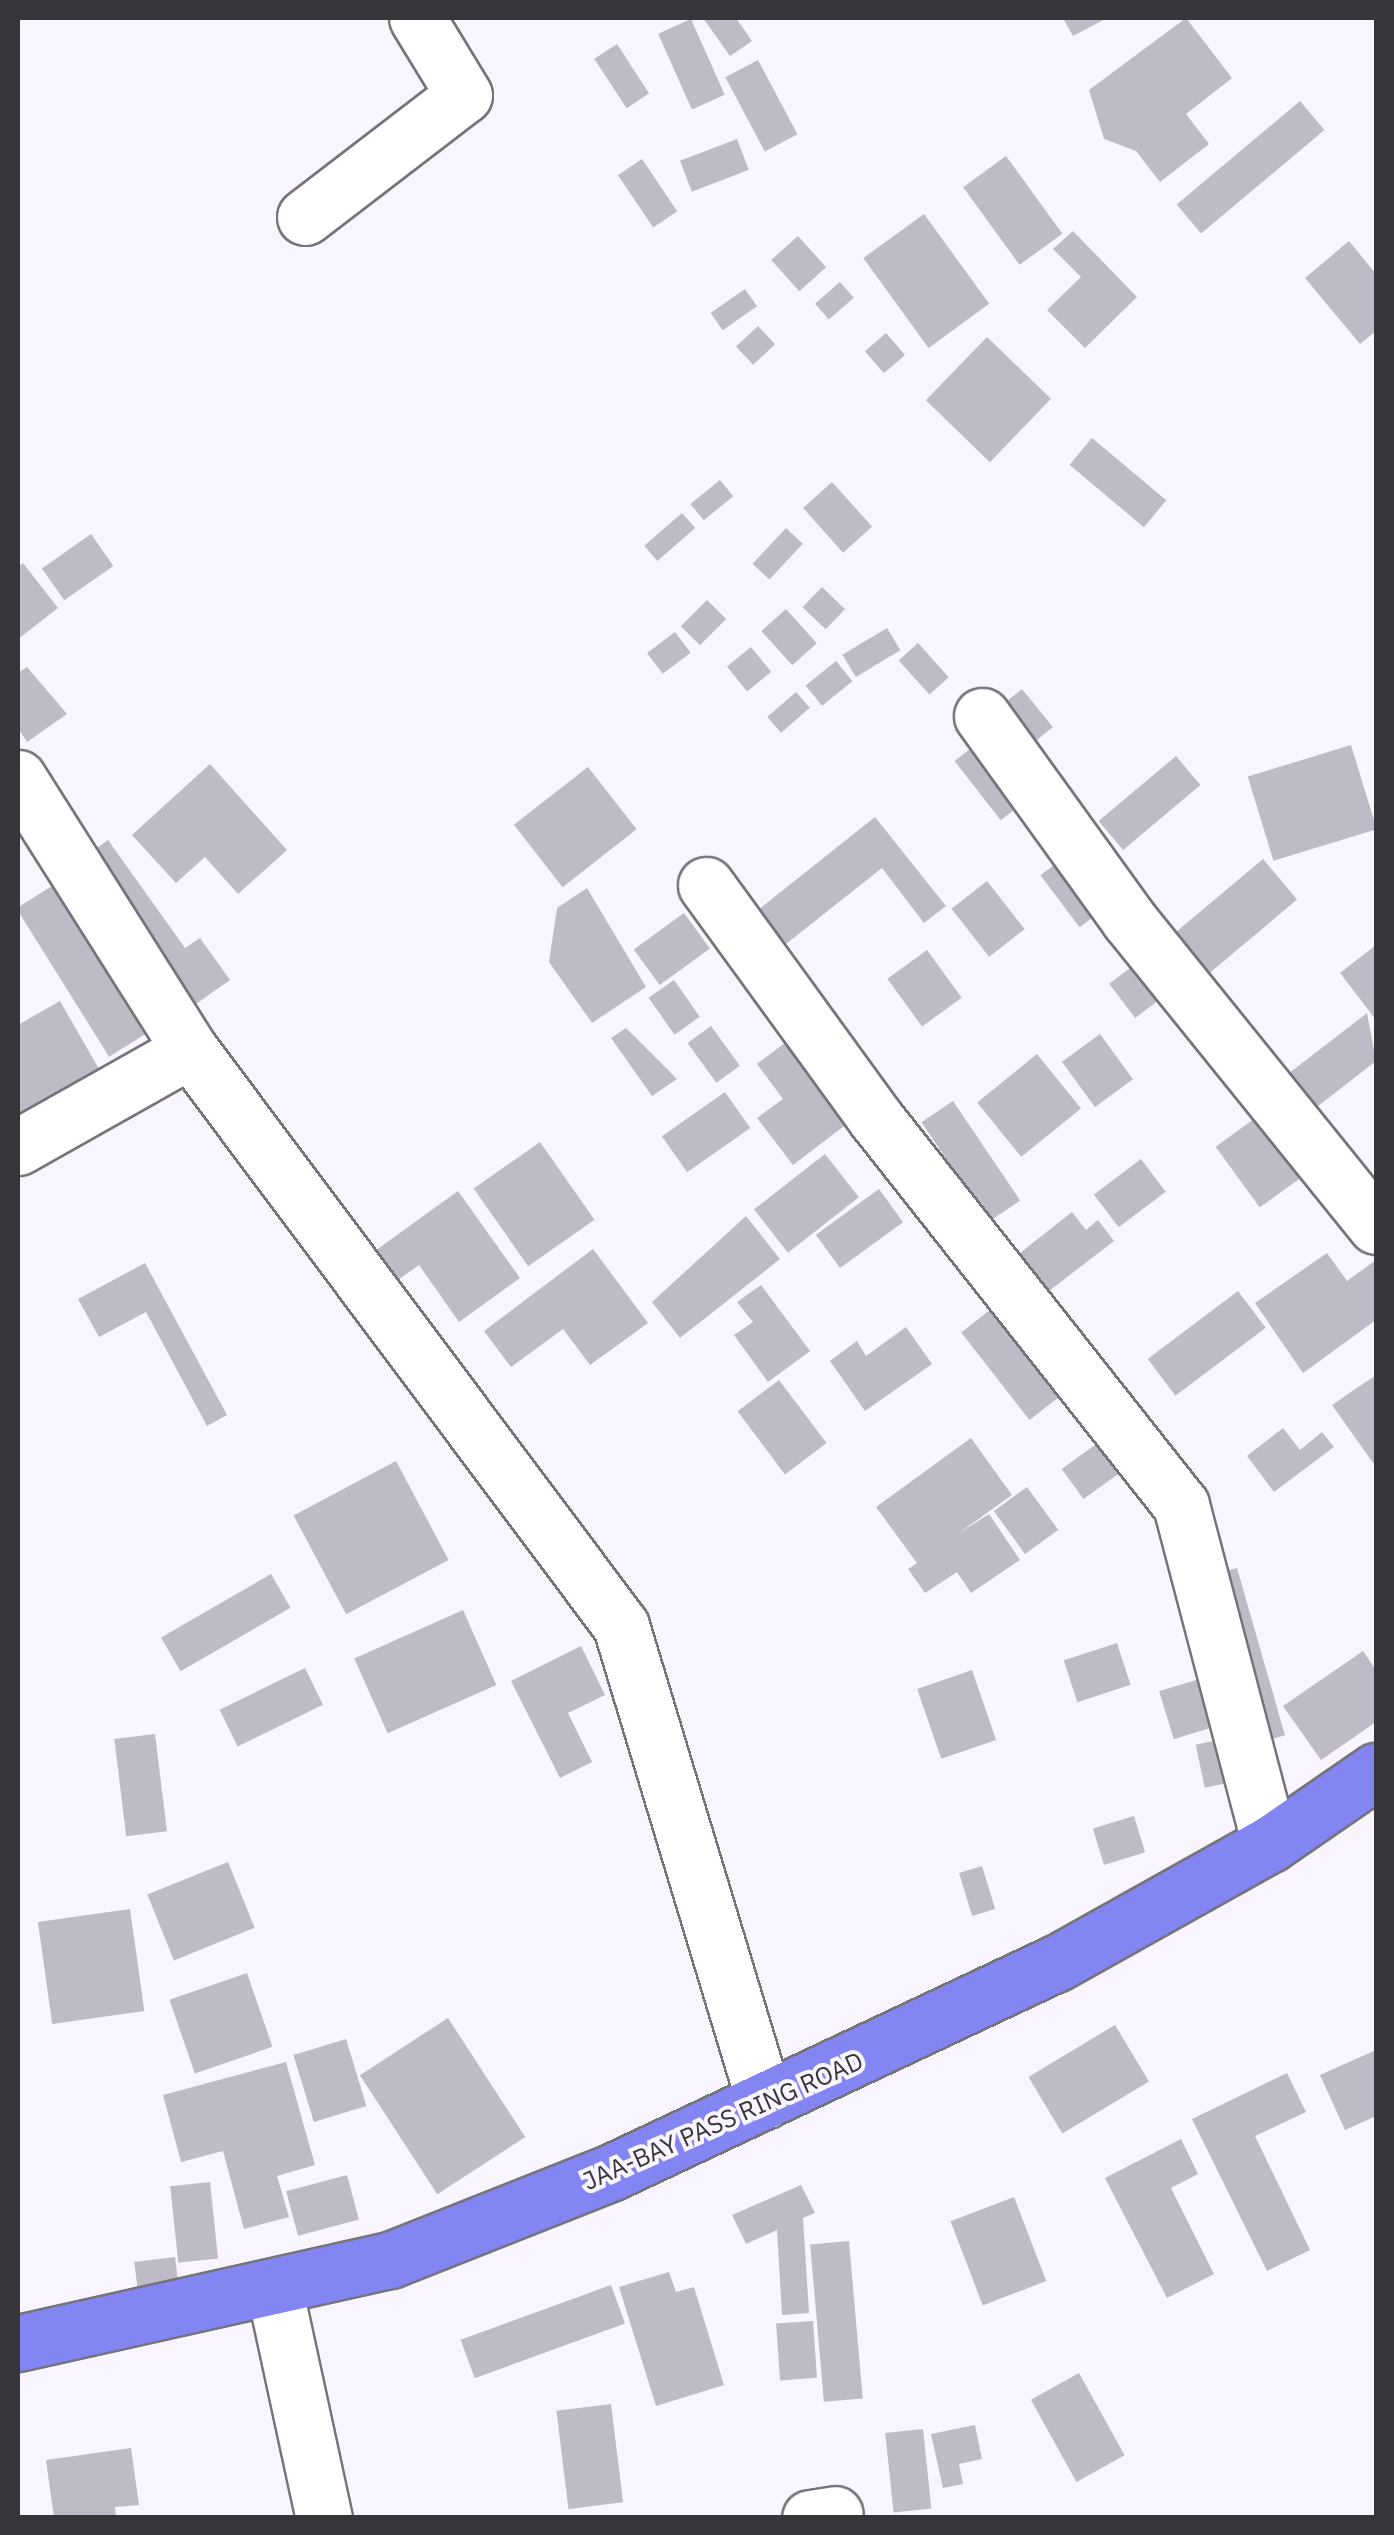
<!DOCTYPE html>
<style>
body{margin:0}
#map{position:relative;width:1394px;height:2535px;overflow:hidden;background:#f9f5ff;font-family:"IBM Plex Sans",sans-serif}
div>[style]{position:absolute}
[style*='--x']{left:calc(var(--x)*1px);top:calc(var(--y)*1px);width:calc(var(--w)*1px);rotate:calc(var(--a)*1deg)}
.building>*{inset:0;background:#bfbbc6;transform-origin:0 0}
.roads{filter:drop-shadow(2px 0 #76737d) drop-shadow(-2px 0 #76737d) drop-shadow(0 2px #76737d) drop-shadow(0 -2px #76737d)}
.minor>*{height:55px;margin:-27.5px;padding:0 27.5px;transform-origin:27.5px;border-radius:27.5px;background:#fff}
.highway>*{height:55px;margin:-27.5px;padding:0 27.5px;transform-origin:27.5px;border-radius:27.5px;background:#8285f2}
span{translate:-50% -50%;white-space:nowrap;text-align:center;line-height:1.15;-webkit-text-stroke:8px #f9f5ff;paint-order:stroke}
.street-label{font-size:25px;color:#37353a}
.frame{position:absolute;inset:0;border:20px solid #37353a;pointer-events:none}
</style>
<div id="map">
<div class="building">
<i style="clip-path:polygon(703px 18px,736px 18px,752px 41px,730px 56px)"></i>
<i style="clip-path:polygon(1063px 18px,1107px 18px,1073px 36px)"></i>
<i style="clip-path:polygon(1186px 18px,1232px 78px,1186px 114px,1209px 144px,1160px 182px,1136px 151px,1104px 139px,1089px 90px)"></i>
<i style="left:691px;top:19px;width:83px;height:36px;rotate:66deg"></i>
<i style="left:617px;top:44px;width:59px;height:27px;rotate:57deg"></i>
<i style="left:758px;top:60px;width:84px;height:37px;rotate:62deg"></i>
<i style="left:1300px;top:101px;width:38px;height:161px;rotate:50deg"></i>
<i style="left:737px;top:139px;width:33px;height:61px;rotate:69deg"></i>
<i style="left:1006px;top:156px;width:96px;height:53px;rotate:54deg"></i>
<i style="left:642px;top:159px;width:63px;height:29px;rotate:56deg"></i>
<i style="left:924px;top:214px;width:111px;height:75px;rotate:54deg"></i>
<i style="clip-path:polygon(1073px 231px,1137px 297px,1085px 348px,1047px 310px,1081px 277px,1053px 249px)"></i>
<i style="left:798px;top:236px;width:42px;height:36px;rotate:48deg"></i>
<i style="clip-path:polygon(1349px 241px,1376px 274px,1376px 331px,1360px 344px,1305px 278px)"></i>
<i style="left:840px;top:282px;width:21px;height:33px;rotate:49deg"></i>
<i style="left:745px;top:289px;width:21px;height:42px;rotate:55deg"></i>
<i style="left:758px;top:326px;width:25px;height:30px;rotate:47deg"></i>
<i style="left:886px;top:333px;width:29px;height:28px;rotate:49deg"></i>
<i style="left:987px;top:337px;width:89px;height:88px;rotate:44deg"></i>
<i style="left:1092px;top:438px;width:97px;height:35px;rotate:40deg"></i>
<i style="left:720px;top:480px;width:21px;height:38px;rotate:51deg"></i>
<i style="left:832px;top:482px;width:60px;height:39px;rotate:48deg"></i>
<i style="left:682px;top:513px;width:20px;height:50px;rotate:49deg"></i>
<i style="left:786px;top:528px;width:23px;height:49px;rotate:43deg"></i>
<i style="left:91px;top:534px;width:39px;height:60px;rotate:55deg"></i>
<i style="clip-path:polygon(23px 563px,58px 608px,18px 639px,18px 567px)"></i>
<i style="left:822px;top:587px;width:32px;height:28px;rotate:44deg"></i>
<i style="left:707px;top:600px;width:27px;height:37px;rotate:45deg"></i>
<i style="left:786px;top:609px;width:46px;height:33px;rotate:48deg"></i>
<i style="left:887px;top:628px;width:26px;height:52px;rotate:59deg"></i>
<i style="left:675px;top:632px;width:26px;height:35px;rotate:53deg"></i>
<i style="left:918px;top:643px;width:46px;height:26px;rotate:48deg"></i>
<i style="left:751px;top:647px;width:32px;height:31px;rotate:51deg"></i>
<i style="left:836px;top:661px;width:26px;height:39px;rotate:51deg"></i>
<i style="clip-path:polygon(27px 667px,67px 714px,27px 742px,18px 728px,18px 673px)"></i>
<i style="left:1022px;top:689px;width:49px;height:45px;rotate:51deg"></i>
<i style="left:796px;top:692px;width:21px;height:38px;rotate:49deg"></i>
<i style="left:979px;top:742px;width:75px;height:31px;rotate:52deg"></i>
<i style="left:1351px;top:745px;width:88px;height:108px;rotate:73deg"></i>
<i style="left:1176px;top:756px;width:38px;height:101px;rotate:50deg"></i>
<i style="clip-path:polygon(210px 764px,287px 850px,238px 894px,205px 857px,176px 883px,132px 835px)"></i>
<i style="left:588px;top:767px;width:79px;height:94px;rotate:52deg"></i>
<i style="clip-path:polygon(875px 817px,946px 906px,924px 923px,882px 868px,767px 959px,739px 925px)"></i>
<i style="clip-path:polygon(108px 840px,185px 948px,200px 938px,230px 980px,186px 1011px,80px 860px)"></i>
<i style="left:1070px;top:853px;width:65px;height:37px;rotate:53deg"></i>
<i style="left:1263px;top:859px;width:53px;height:131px;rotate:50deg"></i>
<i style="left:987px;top:881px;width:61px;height:45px;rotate:52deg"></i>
<i style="left:52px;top:886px;width:175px;height:42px;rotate:58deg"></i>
<i style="clip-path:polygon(587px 888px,646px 987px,592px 1023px,549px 962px,557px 908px)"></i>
<i style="left:684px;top:913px;width:44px;height:62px;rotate:54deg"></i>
<i style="clip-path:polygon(1376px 945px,1376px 1020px,1340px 973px)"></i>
<i style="left:927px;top:950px;width:59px;height:49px;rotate:54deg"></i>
<i style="left:1146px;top:956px;width:43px;height:46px;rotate:53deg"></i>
<i style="left:674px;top:980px;width:45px;height:31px;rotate:55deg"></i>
<i style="clip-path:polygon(60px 1001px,103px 1076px,18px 1126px,18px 1025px)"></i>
<i style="clip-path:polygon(1367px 1013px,1376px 1061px,1295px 1124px,1239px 1052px,1259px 1037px,1288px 1074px)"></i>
<i style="left:711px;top:1026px;width:49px;height:29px;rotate:54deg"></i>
<i style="clip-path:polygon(626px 1028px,677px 1079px,652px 1096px,611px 1038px)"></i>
<i style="left:1100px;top:1034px;width:56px;height:47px;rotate:54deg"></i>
<i style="clip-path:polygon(794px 1036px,856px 1117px,793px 1165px,757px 1118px,783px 1099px,757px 1064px)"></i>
<i style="left:1037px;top:1054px;width:70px;height:77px;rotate:51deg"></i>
<i style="left:725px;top:1092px;width:44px;height:77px;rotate:55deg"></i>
<i style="left:953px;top:1101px;width:120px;height:38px;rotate:56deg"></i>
<i style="left:1265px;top:1111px;width:75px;height:61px;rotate:54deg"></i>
<i style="left:540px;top:1142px;width:95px;height:81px;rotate:55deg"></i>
<i style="left:825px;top:1154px;width:55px;height:90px;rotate:52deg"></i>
<i style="left:1141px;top:1159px;width:41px;height:59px;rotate:53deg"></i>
<i style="left:879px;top:1189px;width:41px;height:78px;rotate:54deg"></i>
<i style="clip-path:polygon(458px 1191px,520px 1278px,459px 1322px,419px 1265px,375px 1296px,354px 1266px)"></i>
<i style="clip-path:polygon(1072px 1212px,1086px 1230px,1098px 1220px,1114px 1241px,1049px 1291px,1020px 1253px)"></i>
<i style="clip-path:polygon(746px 1216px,780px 1259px,680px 1338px,652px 1302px)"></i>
<i style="clip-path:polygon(593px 1249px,648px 1323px,590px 1365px,563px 1329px,511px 1367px,484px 1331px)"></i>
<i style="clip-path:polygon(1327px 1253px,1347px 1281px,1376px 1260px,1376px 1320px,1303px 1373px,1255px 1303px)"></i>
<i style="clip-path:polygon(145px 1263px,227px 1415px,207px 1426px,146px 1312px,99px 1337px,78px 1299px)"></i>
<i style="clip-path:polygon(761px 1285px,810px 1351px,768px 1382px,734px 1335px,753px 1322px,737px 1302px)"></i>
<i style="left:1238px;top:1291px;width:46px;height:113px;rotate:53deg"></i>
<i style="left:999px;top:1303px;width:111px;height:48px;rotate:52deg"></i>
<i style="clip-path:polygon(906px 1327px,932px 1364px,865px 1411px,830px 1361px,857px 1341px,866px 1356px)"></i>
<i style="clip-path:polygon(1373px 1377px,1376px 1382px,1376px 1467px,1332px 1405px)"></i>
<i style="left:779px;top:1380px;width:79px;height:52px;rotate:53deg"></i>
<i style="clip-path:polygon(1283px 1428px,1300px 1450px,1322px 1432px,1334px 1447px,1274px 1492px,1247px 1456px)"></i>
<i style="clip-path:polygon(971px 1438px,1012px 1495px,959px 1533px,989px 1514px,1020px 1560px,971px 1593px,957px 1572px,925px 1593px,908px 1569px,917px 1563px,876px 1507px)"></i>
<i style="left:1099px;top:1442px;width:37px;height:46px;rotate:54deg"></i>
<i style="left:396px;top:1461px;width:112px;height:116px;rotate:62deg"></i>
<i style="left:1027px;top:1487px;width:53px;height:41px;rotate:54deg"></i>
<i style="left:1237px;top:1568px;width:174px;height:32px;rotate:74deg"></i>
<i style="left:271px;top:1574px;width:39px;height:127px;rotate:60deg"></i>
<i style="left:463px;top:1610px;width:82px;height:119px;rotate:66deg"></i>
<i style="left:1117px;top:1643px;width:44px;height:56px;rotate:72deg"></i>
<i style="clip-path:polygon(581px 1646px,605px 1695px,568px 1713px,592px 1762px,560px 1778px,511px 1681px)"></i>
<i style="clip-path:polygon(1363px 1651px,1376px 1670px,1376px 1722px,1321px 1760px,1283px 1706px)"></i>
<i style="left:305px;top:1668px;width:41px;height:95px;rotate:64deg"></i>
<i style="left:972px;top:1670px;width:74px;height:58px;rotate:71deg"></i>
<i style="left:1206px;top:1677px;width:50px;height:49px;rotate:73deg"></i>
<i style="left:155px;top:1734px;width:98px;height:41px;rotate:83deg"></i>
<i style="left:1227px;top:1738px;width:44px;height:32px;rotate:78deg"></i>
<i style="left:1134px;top:1816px;width:38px;height:43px;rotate:73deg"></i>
<i style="left:228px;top:1862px;width:71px;height:87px;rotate:68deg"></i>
<i style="left:982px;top:1866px;width:45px;height:24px;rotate:73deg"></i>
<i style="left:130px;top:1909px;width:103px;height:93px;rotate:82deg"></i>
<i style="left:247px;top:1973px;width:78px;height:82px;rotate:71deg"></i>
<i style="left:448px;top:2018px;width:142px;height:105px;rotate:57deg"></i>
<i style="left:1115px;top:2025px;width:66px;height:101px;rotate:59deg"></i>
<i style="left:346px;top:2039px;width:70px;height:55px;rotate:73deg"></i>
<i style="clip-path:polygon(1376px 2050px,1376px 2116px,1345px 2130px,1320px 2075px)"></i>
<i style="clip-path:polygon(286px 2062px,315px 2165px,277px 2176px,289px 2217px,244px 2229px,223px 2151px,181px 2162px,163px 2095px)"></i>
<i style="clip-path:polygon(1287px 2073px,1306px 2112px,1255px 2136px,1310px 2250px,1267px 2271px,1192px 2119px)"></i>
<i style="clip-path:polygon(1181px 2139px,1198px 2174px,1171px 2188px,1214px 2274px,1167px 2298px,1105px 2178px)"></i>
<i style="left:347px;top:2175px;width:46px;height:63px;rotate:75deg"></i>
<i style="left:210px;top:2182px;width:77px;height:40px;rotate:84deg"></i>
<i style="clip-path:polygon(801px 2185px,815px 2213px,803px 2218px,809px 2313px,782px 2315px,777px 2230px,746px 2244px,732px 2215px)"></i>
<i style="left:1014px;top:2197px;width:90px;height:68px;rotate:69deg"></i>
<i style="left:849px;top:2241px;width:158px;height:39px;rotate:85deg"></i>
<i style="left:175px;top:2257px;width:32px;height:41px;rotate:83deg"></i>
<i style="clip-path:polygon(669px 2272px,676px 2292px,694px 2287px,724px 2385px,656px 2406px,619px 2287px)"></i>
<i style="left:611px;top:2285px;width:41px;height:160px;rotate:70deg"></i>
<i style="left:813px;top:2321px;width:57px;height:37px;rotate:86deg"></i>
<i style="left:1079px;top:2373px;width:94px;height:55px;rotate:61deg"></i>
<i style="left:611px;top:2404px;width:99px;height:55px;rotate:83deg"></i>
<i style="clip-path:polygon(975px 2425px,982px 2459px,959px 2464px,963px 2484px,943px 2488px,931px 2434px)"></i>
<i style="left:923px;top:2429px;width:80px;height:38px;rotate:84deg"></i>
<i style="clip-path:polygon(131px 2448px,139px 2505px,115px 2507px,116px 2518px,54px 2518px,46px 2460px)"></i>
</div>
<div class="roads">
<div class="minor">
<i style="--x:305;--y:217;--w:200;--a:-37.5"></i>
<i style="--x:464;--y:95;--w:90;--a:-121.4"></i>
<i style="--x:982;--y:716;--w:251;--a:54.2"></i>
<i style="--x:1129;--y:920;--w:393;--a:51.1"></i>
<i style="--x:18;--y:778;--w:322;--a:57.7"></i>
<i style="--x:190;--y:1050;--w:719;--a:53.19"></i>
<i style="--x:621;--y:1626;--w:496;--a:73.2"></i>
<i style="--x:706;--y:885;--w:289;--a:54"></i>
<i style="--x:876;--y:1119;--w:492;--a:51.7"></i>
<i style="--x:1181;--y:1505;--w:350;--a:75.3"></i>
<i style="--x:18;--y:1147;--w:197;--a:-29.4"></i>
<i style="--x:275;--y:2292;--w:231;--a:77.8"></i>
<i style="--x:810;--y:2518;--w:25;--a:-9"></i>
</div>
<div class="highway">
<i style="--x:18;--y:2343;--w:381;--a:-12.6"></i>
<i style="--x:390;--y:2260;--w:239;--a:-21.6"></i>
<i style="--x:612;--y:2172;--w:489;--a:-25.2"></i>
<i style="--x:1055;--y:1964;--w:246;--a:-29.2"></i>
<i style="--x:1270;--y:1844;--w:129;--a:-34.6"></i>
</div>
</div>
<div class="street-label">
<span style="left:723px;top:2121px;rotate:-24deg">JAA-BAY PASS RING ROAD</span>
</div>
<div class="frame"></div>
</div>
